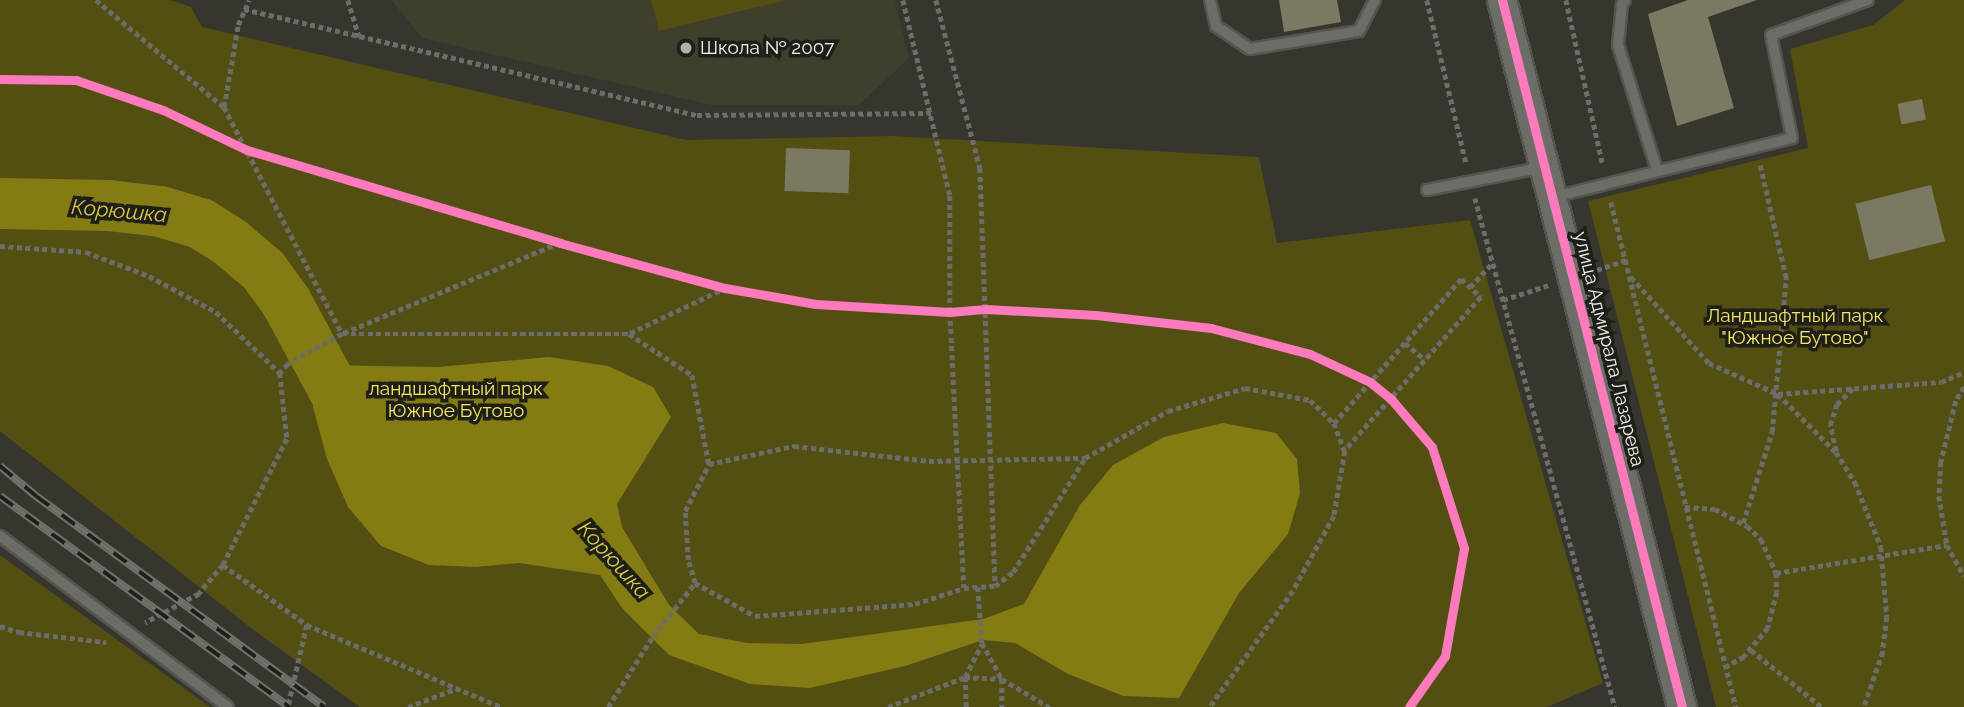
<!DOCTYPE html>
<meta charset="utf-8">
<style>
body{margin:0}
#map{position:relative;width:1964px;height:707px;overflow:hidden;background:#36352e;font-family:Raleway,sans-serif}
div>[style]{position:absolute}
[style*='--x']{left:calc(var(--x)*1px);top:calc(var(--y)*1px);width:calc(var(--w)*1px);rotate:calc(var(--a)*1deg)}
.built>*{inset:0;background:#403e2c}
.green>*{inset:0;background:#534e11}
.water>*{inset:0;background:#857b13}
.river>*{height:51px;margin:-25.5px;padding:0 25.5px;transform-origin:25.5px;border-radius:25.5px;background:#857b13}
.building>*{inset:0;background:#7c7963;transform-origin:0 0}
.path>*{height:4.5px;margin-top:-2.25px;transform-origin:0;background:repeating-linear-gradient(90deg,#6c6c68 0 5px,transparent 0 8.5px)}
.roads{filter:drop-shadow(2px 0 #55544e) drop-shadow(-2px 0 #55544e) drop-shadow(0 2px #55544e) drop-shadow(0 -2px #55544e)}
.service>*{height:10px;margin:-5px;padding:0 5px;transform-origin:5px;border-radius:5px;background:#6d6d68}
.tertiary>*{height:28px;margin:-14px;padding:0 14px;transform-origin:14px;border-radius:14px;background:#6d6d68}
.rail>*{height:8px;margin-top:-4px;transform-origin:0;background:repeating-linear-gradient(90deg,#1f1f19 0 16px,#71706a 0 32px);box-sizing:border-box;border-block:2px solid #71706a}
.cycleway>*{height:9px;margin:-4.5px;padding:0 4.5px;transform-origin:4.5px;border-radius:4.5px;background:#fd7abc}
.dots>*{width:19px;height:19px;translate:-50% -50%;box-sizing:border-box;border:4px solid #1f1f19;border-radius:50%}
span{translate:-50% -50%;white-space:nowrap;text-align:center;line-height:1.15;-webkit-text-stroke:7px #1f1f19;paint-order:stroke}
.poi-label{font-size:19px;color:#f3f3eb}
.left{translate:0 -50%;text-align:left}
.park-label{font-size:19px;color:#f4e662}
.street-label{font-size:19px;color:#f3f3eb}
.water-label{font-size:21px;color:#d9cb43;font-style:italic}
</style>
<div id="map">
<div class="built">
<i style="clip-path:polygon(391px 0,895px 0,909px 58px,859px 105px,711px 105px,422px 38px)"></i>
</div>
<div class="green">
<i style="clip-path:polygon(0 0,170px 0,191px 7px,202px 27px,686px 140px,894px 136px,1259px 157px,1277px 243px,1470px 220px,1603px 683px,1547px 707px,360px 707px,259px 634px,0 431px)"></i>
<i style="clip-path:polygon(651px 0,787px 0,659px 31px)"></i>
<i style="clip-path:polygon(1905px 0,1964px 0,1964px 707px,1716px 707px,1588px 201px,1808px 148px,1790px 49px,1873px 25px)"></i>
<i style="clip-path:polygon(0 555px,210px 707px,0 707px)"></i>
</div>
<div class="water">
<i style="clip-path:polygon(549px 357px,608px 366px,653px 387px,671px 417px,617px 504px,622px 527px,669px 605px,699px 634px,747px 643px,802px 644px,983px 619px,1024px 604px,1080px 505px,1113px 465px,1164px 437px,1223px 423px,1276px 433px,1297px 459px,1300px 493px,1288px 534px,1239px 593px,1179px 698px,1123px 696px,1068px 674px,1015px 643px,983px 640px,905px 666px,810px 688px,750px 684px,669px 655px,622px 608px,600px 575px,519px 563px,476px 567px,429px 565px,381px 546px,348px 507px,327px 459px,313px 407px,322px 365px,437px 367px)"></i>
</div>
<div class="river">
<i style="--x:0;--y:203;--w:108;--a:1.1"></i>
<i style="--x:108;--y:205;--w:52;--a:6.6"></i>
<i style="--x:160;--y:211;--w:42;--a:16.7"></i>
<i style="--x:200;--y:223;--w:36;--a:32"></i>
<i style="--x:230;--y:242;--w:43;--a:40.3"></i>
<i style="--x:263;--y:270;--w:37;--a:54"></i>
<i style="--x:285;--y:300;--w:143;--a:61.6"></i>
</div>
<div class="building">
<i style="clip-path:polygon(1279px 0,1337px 0,1341px 22px,1284px 32px)"></i>
<i style="clip-path:polygon(1688px 0,1757px 0,1708px 17px,1734px 108px,1677px 126px,1648px 14px)"></i>
<i style="left:1922px;top:99px;width:21px;height:25px;rotate:79deg"></i>
<i style="left:786px;top:148px;width:64px;height:43px;rotate:2deg"></i>
<i style="left:1931px;top:185px;width:58px;height:78px;rotate:76deg"></i>
</div>
<div class="path">
<i style="--x:96;--y:0;--w:167;--a:39.9"></i>
<i style="--x:224;--y:107;--w:256;--a:62.5"></i>
<i style="--x:342;--y:334;--w:62;--a:150.9"></i>
<i style="--x:288;--y:364;--w:12;--a:132"></i>
<i style="--x:280;--y:373;--w:66;--a:83.9"></i>
<i style="--x:287;--y:439;--w:141;--a:116.9"></i>
<i style="--x:223;--y:565;--w:38;--a:130"></i>
<i style="--x:199;--y:594;--w:61;--a:151.8"></i>
<i style="--x:348;--y:0;--w:39;--a:73"></i>
<i style="--x:903;--y:0;--w:202;--a:76.5"></i>
<i style="--x:950;--y:196;--w:116;--a:90"></i>
<i style="--x:950;--y:312;--w:276;--a:87.1"></i>
<i style="--x:936;--y:0;--w:174;--a:75.3"></i>
<i style="--x:980;--y:168;--w:418;--a:87.9"></i>
<i style="--x:1427;--y:0;--w:168;--a:76.5"></i>
<i style="--x:1566;--y:0;--w:170;--a:77.4"></i>
<i style="--x:244;--y:9;--w:465;--a:13.2"></i>
<i style="--x:697;--y:115;--w:234;--a:-0.5"></i>
<i style="--x:224;--y:107;--w:83;--a:-80.3"></i>
<i style="--x:238;--y:25;--w:27;--a:-66"></i>
<i style="--x:1475;--y:198;--w:528;--a:74.62"></i>
<i style="--x:1611;--y:202;--w:520;--a:76.1"></i>
<i style="--x:560;--y:243;--w:236;--a:157.3"></i>
<i style="--x:342;--y:334;--w:287;--a:0"></i>
<i style="--x:629;--y:334;--w:75;--a:33.1"></i>
<i style="--x:692;--y:375;--w:91;--a:79.2"></i>
<i style="--x:709;--y:464;--w:87;--a:-12"></i>
<i style="--x:794;--y:446;--w:136;--a:6.3"></i>
<i style="--x:929;--y:461;--w:156;--a:-1.1"></i>
<i style="--x:1085;--y:458;--w:95;--a:-29.5"></i>
<i style="--x:1168;--y:411;--w:80;--a:-16.6"></i>
<i style="--x:1245;--y:388;--w:66;--a:10.5"></i>
<i style="--x:1310;--y:400;--w:33;--a:44"></i>
<i style="--x:1334;--y:423;--w:30;--a:69"></i>
<i style="--x:1345;--y:451;--w:66;--a:99.6"></i>
<i style="--x:1334;--y:516;--w:85;--a:118.7"></i>
<i style="--x:1293;--y:591;--w:143;--a:125.6"></i>
<i style="--x:0;--y:246;--w:86;--a:4"></i>
<i style="--x:86;--y:252;--w:67;--a:20.9"></i>
<i style="--x:149;--y:276;--w:76;--a:28.2"></i>
<i style="--x:216;--y:312;--w:88;--a:43.6"></i>
<i style="--x:1597;--y:270;--w:31;--a:-19"></i>
<i style="--x:1631;--y:277;--w:116;--a:47.8"></i>
<i style="--x:1709;--y:363;--w:76;--a:24.2"></i>
<i style="--x:1778;--y:394;--w:163;--a:-4.2"></i>
<i style="--x:1941;--y:382;--w:25;--a:-23"></i>
<i style="--x:1470;--y:287;--w:34;--a:-47"></i>
<i style="--x:1503;--y:300;--w:48;--a:-18.1"></i>
<i style="--x:630;--y:333;--w:105;--a:-25.3"></i>
<i style="--x:1405;--y:343;--w:26;--a:40"></i>
<i style="--x:1964;--y:387;--w:16;--a:120"></i>
<i style="--x:1956;--y:401;--w:63;--a:103.8"></i>
<i style="--x:1941;--y:462;--w:34;--a:93"></i>
<i style="--x:1939;--y:496;--w:50;--a:80.7"></i>
<i style="--x:1947;--y:545;--w:35;--a:61"></i>
<i style="--x:1778;--y:394;--w:82;--a:45"></i>
<i style="--x:1836;--y:452;--w:36;--a:58"></i>
<i style="--x:1855;--y:482;--w:70;--a:68.2"></i>
<i style="--x:1881;--y:547;--w:70;--a:85.1"></i>
<i style="--x:1887;--y:617;--w:35;--a:97"></i>
<i style="--x:1883;--y:652;--w:58;--a:109.1"></i>
<i style="--x:1334;--y:423;--w:192;--a:-48.6"></i>
<i style="--x:1461;--y:279;--w:27;--a:42"></i>
<i style="--x:1481;--y:297;--w:205;--a:131.6"></i>
<i style="--x:1836;--y:451;--w:27;--a:-103"></i>
<i style="--x:1830;--y:425;--w:22;--a:-72"></i>
<i style="--x:1837;--y:404;--w:23;--a:-45"></i>
<i style="--x:1685;--y:507;--w:30;--a:4"></i>
<i style="--x:1715;--y:509;--w:36;--a:28"></i>
<i style="--x:1747;--y:526;--w:19;--a:43"></i>
<i style="--x:1761;--y:539;--w:37;--a:66"></i>
<i style="--x:1776;--y:573;--w:19;--a:87"></i>
<i style="--x:1777;--y:592;--w:37;--a:104"></i>
<i style="--x:1768;--y:628;--w:38;--a:130"></i>
<i style="--x:1744;--y:657;--w:21;--a:151"></i>
<i style="--x:1743;--y:523;--w:96;--a:-72.3"></i>
<i style="--x:1772;--y:432;--w:155;--a:-84.8"></i>
<i style="--x:1786;--y:278;--w:116;--a:-103"></i>
<i style="--x:223;--y:565;--w:103;--a:35.5"></i>
<i style="--x:307;--y:625;--w:84;--a:103"></i>
<i style="--x:1776;--y:573;--w:173;--a:-9.3"></i>
<i style="--x:695;--y:583;--w:68;--a:28.8"></i>
<i style="--x:755;--y:616;--w:160;--a:-4.3"></i>
<i style="--x:915;--y:604;--w:52;--a:-18.1"></i>
<i style="--x:964;--y:588;--w:31;--a:-4"></i>
<i style="--x:995;--y:586;--w:23;--a:-38"></i>
<i style="--x:1013;--y:572;--w:135;--a:-57.7"></i>
<i style="--x:978;--y:587;--w:56;--a:85.9"></i>
<i style="--x:982;--y:643;--w:41;--a:60.9"></i>
<i style="--x:1002;--y:679;--w:28;--a:90"></i>
<i style="--x:307;--y:625;--w:211;--a:22.9"></i>
<i style="--x:0;--y:626;--w:20;--a:18"></i>
<i style="--x:19;--y:632;--w:88;--a:6.6"></i>
<i style="--x:1751;--y:650;--w:91;--a:38.8"></i>
<i style="--x:408;--y:707;--w:50;--a:-21"></i>
<i style="--x:608;--y:707;--w:84;--a:-57.6"></i>
<i style="--x:653;--y:636;--w:68;--a:-51.6"></i>
<i style="--x:695;--y:583;--w:24;--a:-107"></i>
<i style="--x:688;--y:560;--w:49;--a:-93.5"></i>
<i style="--x:685;--y:511;--w:53;--a:-62.9"></i>
<i style="--x:888;--y:707;--w:83;--a:-21.3"></i>
<i style="--x:965;--y:677;--w:37;--a:3"></i>
<i style="--x:1002;--y:679;--w:55;--a:30.8"></i>
<i style="--x:966;--y:707;--w:30;--a:-92"></i>
<i style="--x:965;--y:677;--w:37;--a:-63"></i>
</div>
<div class="roads">
<div class="service">
<i style="--x:1210;--y:0;--w:27;--a:77"></i>
<i style="--x:1216;--y:26;--w:41;--a:34.1"></i>
<i style="--x:1250;--y:49;--w:110;--a:-9.4"></i>
<i style="--x:1359;--y:31;--w:35;--a:-63"></i>
<i style="--x:1625;--y:0;--w:5;--a:127"></i>
<i style="--x:1622;--y:4;--w:41;--a:95.6"></i>
<i style="--x:1618;--y:45;--w:131;--a:72.7"></i>
<i style="--x:1427;--y:190;--w:119;--a:-11.1"></i>
<i style="--x:1554;--y:197;--w:245;--a:-13.9"></i>
<i style="--x:1792;--y:138;--w:105;--a:-101.5"></i>
<i style="--x:1771;--y:35;--w:103;--a:-19.8"></i>
<i style="--x:0;--y:536;--w:285;--a:36.9"></i>
</div>
<div class="tertiary">
<i style="--x:1502;--y:0;--w:730;--a:75.72"></i>
</div>
</div>
<div class="rail">
<i style="--x:0;--y:466;--w:47;--a:39.8"></i>
<i style="--x:36;--y:496;--w:357;--a:36.2"></i>
<i style="--x:0;--y:496;--w:358;--a:36.1"></i>
</div>
<div class="cycleway">
<i style="--x:1502;--y:0;--w:730;--a:75.72"></i>
<i style="--x:0;--y:79;--w:76;--a:0.8"></i>
<i style="--x:76;--y:80;--w:92;--a:19"></i>
<i style="--x:163;--y:110;--w:93;--a:25.5"></i>
<i style="--x:247;--y:150;--w:327;--a:16.5"></i>
<i style="--x:560;--y:243;--w:171;--a:15.3"></i>
<i style="--x:725;--y:288;--w:92;--a:10"></i>
<i style="--x:816;--y:304;--w:134;--a:3.4"></i>
<i style="--x:950;--y:312;--w:36;--a:-5"></i>
<i style="--x:986;--y:309;--w:110;--a:3.1"></i>
<i style="--x:1096;--y:315;--w:116;--a:6.4"></i>
<i style="--x:1211;--y:328;--w:102;--a:14.7"></i>
<i style="--x:1310;--y:354;--w:66;--a:25"></i>
<i style="--x:1370;--y:382;--w:27;--a:39"></i>
<i style="--x:1391;--y:399;--w:63;--a:49.5"></i>
<i style="--x:1432;--y:447;--w:106;--a:72.4"></i>
<i style="--x:1464;--y:548;--w:110;--a:100"></i>
<i style="--x:1445;--y:656;--w:62;--a:125.2"></i>
</div>
<div class="dots">
<i style="left:686px;top:48px;background:#b1b0a9"></i>
</div>
<div class="poi-label">
<span class="left" style="left:700px;top:48px">Школа № 2007</span>
</div>
<div class="park-label">
<span style="left:1795px;top:327px">Ландшафтный парк<br>"Южное Бутово"</span>
<span style="left:456px;top:400px">ландшафтный парк<br>Южное Бутово</span>
</div>
<div class="street-label">
<span style="left:1609px;top:349px;rotate:76deg">улица Адмирала Лазарева</span>
</div>
<div class="water-label">
<span style="left:119px;top:211px;rotate:5deg">Корюшка</span>
<span style="left:614px;top:560px;rotate:48deg">Корюшка</span>
</div>
</div>
